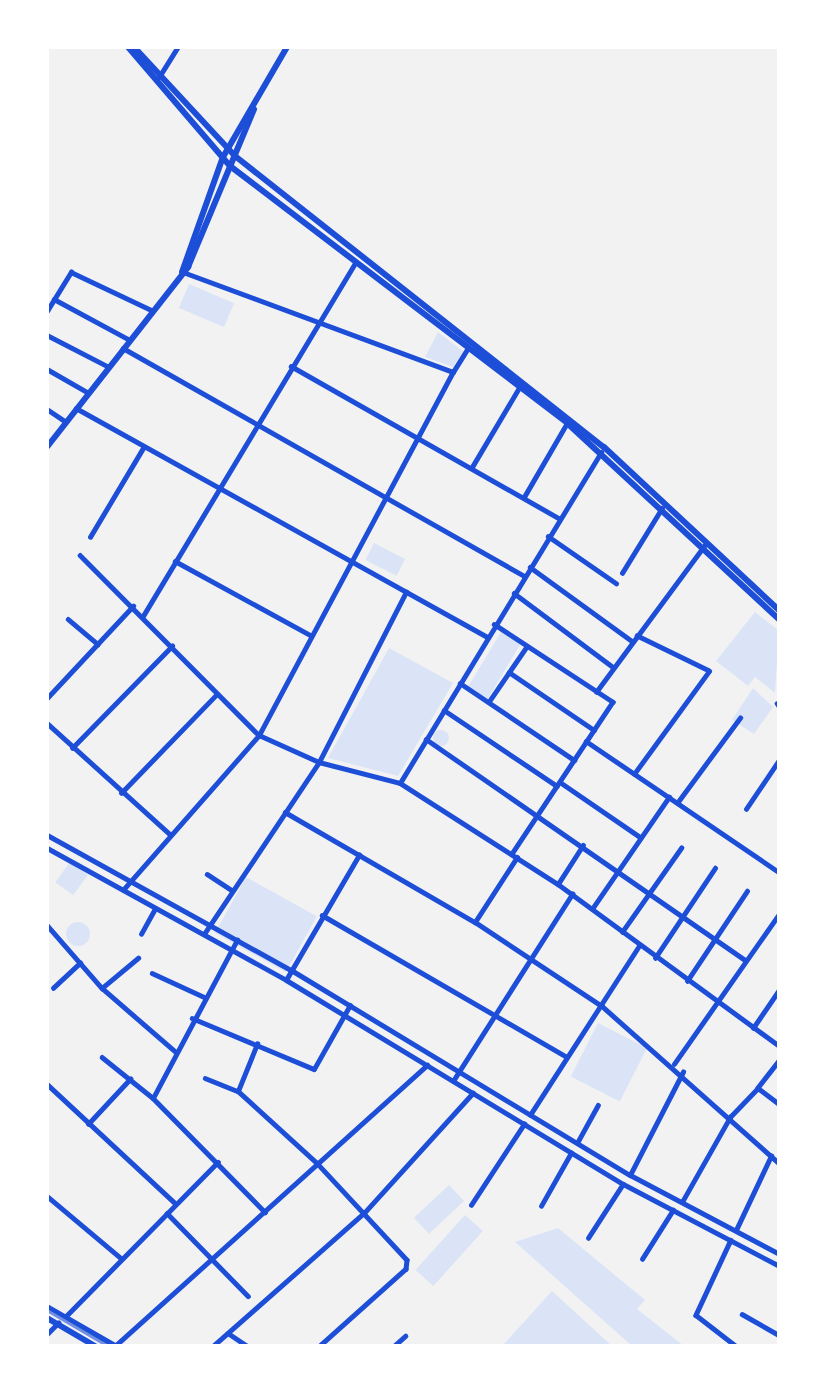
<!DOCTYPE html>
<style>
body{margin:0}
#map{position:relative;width:826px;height:1393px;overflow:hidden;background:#f2f2f2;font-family:"Varela Round",sans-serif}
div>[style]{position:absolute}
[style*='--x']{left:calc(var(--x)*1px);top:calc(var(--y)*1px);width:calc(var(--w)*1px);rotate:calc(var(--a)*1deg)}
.green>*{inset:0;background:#dbe4f7;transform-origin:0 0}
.round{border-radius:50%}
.minor>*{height:4.5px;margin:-2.25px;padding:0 2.25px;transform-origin:2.25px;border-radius:2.25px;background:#1d4ed8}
.tertiary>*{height:5px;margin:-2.5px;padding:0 2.5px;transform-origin:2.5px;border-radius:2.5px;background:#1d4ed8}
.secondary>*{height:6px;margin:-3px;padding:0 3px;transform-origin:3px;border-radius:3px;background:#1d4ed8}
.rail>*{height:2.5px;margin:-1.25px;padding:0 1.25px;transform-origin:1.25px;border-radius:1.25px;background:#7290e2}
span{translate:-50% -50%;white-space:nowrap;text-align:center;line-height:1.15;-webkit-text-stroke:5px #fff;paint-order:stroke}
.frame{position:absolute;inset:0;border:49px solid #fff;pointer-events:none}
</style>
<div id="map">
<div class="green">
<i style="left:189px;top:284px;width:49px;height:26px;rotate:23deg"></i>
<i style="clip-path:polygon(438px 332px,463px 351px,453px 367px,425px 357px)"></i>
<i style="left:374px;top:543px;width:35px;height:19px;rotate:27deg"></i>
<i style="clip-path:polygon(755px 612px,779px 631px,775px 693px,755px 677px,748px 686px,716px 661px)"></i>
<i style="left:501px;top:632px;width:23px;height:64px;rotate:31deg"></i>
<i style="clip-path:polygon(389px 648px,453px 683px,398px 776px,328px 758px)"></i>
<i style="clip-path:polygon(753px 688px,773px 707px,754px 734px,732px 720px)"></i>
<i class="round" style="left:433px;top:730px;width:16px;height:16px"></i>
<i style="left:70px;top:862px;width:22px;height:25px;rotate:36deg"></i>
<i style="left:246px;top:877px;width:81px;height:64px;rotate:29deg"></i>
<i class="round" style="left:66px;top:922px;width:24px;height:24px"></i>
<i style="left:598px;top:1023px;width:55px;height:60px;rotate:27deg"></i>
<i style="left:449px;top:1185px;width:22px;height:48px;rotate:47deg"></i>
<i style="left:465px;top:1215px;width:24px;height:74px;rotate:42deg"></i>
<i style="clip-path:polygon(558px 1228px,645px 1300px,637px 1309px,684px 1346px,632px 1346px,515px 1242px)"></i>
<i style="clip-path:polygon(552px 1291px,612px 1346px,502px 1346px)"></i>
</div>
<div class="minor">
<i style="--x:159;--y:77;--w:36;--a:-58"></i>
<i style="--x:183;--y:272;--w:288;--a:20.3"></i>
<i style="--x:453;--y:372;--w:26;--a:-58"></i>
<i style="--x:54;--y:299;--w:84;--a:28.4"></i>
<i style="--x:47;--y:311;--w:46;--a:-58.4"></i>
<i style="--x:71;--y:272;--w:89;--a:25.4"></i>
<i style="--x:47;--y:335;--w:68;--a:27.3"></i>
<i style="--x:123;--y:348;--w:461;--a:29.6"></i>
<i style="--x:291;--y:366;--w:309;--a:29.6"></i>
<i style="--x:47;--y:369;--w:46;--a:29.9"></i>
<i style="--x:76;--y:408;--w:471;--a:29.1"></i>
<i style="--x:47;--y:409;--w:23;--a:34"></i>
<i style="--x:472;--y:467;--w:92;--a:-59.3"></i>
<i style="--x:524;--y:497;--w:86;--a:-59.8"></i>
<i style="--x:548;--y:536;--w:83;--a:34.7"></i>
<i style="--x:90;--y:537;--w:104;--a:-59.2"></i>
<i style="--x:80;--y:555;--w:254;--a:45.2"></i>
<i style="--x:259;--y:735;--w:66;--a:24.2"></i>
<i style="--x:319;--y:762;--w:84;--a:14.5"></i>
<i style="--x:400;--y:783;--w:188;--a:32.6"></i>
<i style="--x:558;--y:884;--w:274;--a:36.2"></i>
<i style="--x:175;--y:561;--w:154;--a:28.7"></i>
<i style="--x:530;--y:567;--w:126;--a:36"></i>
<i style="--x:622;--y:573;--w:76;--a:-58.4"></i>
<i style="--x:514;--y:593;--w:124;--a:36.8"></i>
<i style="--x:143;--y:616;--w:413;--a:-59"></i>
<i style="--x:68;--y:619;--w:39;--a:40"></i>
<i style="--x:494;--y:624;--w:142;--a:33.2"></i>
<i style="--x:613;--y:702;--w:182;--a:123.6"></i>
<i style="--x:509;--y:672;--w:103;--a:34.3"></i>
<i style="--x:460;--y:683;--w:138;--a:34"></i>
<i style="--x:596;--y:692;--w:182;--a:-53.5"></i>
<i style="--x:47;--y:698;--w:126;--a:-46.9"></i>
<i style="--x:490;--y:700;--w:65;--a:-55.6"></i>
<i style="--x:777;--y:703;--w:4;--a:56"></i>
<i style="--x:444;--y:710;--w:136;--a:33.9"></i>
<i style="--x:47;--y:723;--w:166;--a:42.1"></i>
<i style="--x:426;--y:739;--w:388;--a:34.7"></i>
<i style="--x:586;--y:741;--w:233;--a:34.2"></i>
<i style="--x:72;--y:748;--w:143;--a:-45.6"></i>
<i style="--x:634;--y:774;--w:127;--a:-53.9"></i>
<i style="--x:709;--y:671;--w:80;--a:-154.1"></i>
<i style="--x:560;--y:782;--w:97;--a:34.5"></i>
<i style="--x:400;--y:783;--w:387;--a:-58.7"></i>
<i style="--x:121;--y:793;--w:135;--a:-45.9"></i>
<i style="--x:677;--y:803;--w:106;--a:-53.5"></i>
<i style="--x:746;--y:809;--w:59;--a:-56"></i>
<i style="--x:285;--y:812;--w:220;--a:30.1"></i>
<i style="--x:475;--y:922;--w:152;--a:33.5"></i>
<i style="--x:602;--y:1006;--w:237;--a:41.6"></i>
<i style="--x:207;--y:874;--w:30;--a:33"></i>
<i style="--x:558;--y:884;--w:46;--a:-57.3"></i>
<i style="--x:123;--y:890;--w:206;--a:-48.7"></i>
<i style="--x:259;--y:735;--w:412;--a:-61.9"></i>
<i style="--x:592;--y:909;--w:136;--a:-55.5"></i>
<i style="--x:322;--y:915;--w:283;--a:30.1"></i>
<i style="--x:475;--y:922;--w:77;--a:-57.1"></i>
<i style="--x:47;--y:925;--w:84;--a:48.9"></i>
<i style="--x:102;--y:988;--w:98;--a:40.9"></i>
<i style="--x:622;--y:932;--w:103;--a:-54.9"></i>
<i style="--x:141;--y:934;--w:29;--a:-61"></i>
<i style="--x:204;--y:934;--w:207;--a:-56.2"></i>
<i style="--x:319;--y:762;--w:191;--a:-62.9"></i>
<i style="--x:655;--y:958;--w:108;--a:-56.3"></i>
<i style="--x:152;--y:973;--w:57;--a:24.8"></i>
<i style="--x:286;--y:980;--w:145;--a:-59.7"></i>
<i style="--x:687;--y:981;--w:108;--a:-56.3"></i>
<i style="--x:53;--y:988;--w:37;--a:-43"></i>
<i style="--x:102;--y:988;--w:47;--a:-39.8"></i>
<i style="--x:192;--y:1018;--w:132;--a:22.7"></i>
<i style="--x:314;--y:1069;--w:73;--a:-60.6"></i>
<i style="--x:753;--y:1028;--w:46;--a:-55.6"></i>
<i style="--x:102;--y:1057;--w:65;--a:38.8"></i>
<i style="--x:153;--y:1098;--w:160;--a:45.5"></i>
<i style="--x:779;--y:1061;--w:34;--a:128"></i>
<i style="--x:758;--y:1088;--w:26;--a:37"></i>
<i style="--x:674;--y:1064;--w:183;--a:-55"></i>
<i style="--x:205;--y:1078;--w:35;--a:22"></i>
<i style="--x:238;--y:1091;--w:107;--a:42.3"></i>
<i style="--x:317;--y:1163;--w:132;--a:47.1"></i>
<i style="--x:407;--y:1260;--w:9;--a:96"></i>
<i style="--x:406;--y:1269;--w:115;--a:138.2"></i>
<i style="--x:453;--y:1081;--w:222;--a:-57.5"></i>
<i style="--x:47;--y:1084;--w:176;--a:42.9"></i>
<i style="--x:238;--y:1091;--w:51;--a:-68"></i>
<i style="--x:153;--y:1098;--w:179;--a:-62"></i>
<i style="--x:530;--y:1115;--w:201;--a:-57.2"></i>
<i style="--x:88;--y:1124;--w:62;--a:-47"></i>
<i style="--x:577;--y:1143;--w:43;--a:-61.1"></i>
<i style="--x:630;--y:1175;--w:116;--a:-62.8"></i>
<i style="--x:47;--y:1196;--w:97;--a:40"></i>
<i style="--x:682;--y:1202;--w:98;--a:-60.5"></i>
<i style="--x:730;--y:1117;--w:40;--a:-46"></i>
<i style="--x:471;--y:1205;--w:97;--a:-56.8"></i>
<i style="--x:541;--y:1206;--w:61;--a:-60.5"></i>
<i style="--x:167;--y:1213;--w:116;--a:45.7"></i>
<i style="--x:736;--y:1230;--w:82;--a:-64.7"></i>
<i style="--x:588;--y:1238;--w:64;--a:-57.1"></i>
<i style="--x:731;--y:1240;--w:83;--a:115"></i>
<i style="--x:696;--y:1315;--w:51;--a:37.8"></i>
<i style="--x:642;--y:1259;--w:58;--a:-57.7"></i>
<i style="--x:742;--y:1314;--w:43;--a:29.6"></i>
<i style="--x:66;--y:1316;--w:216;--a:-45.4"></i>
<i style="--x:228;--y:1333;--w:23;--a:34"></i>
<i style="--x:47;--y:1334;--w:16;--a:-45"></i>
<i style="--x:115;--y:1346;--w:420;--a:-42"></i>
<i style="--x:213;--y:1346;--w:201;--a:-41.4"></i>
<i style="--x:364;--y:1213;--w:162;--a:-47.8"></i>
<i style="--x:394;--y:1346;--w:15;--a:-42"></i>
</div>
<div class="tertiary">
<i style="--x:47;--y:835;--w:279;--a:29"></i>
<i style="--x:291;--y:970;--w:396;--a:31.2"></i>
<i style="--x:630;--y:1175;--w:169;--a:27.9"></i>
<i style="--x:47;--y:848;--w:273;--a:28.9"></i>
<i style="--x:286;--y:980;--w:394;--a:31.2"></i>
<i style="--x:623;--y:1184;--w:176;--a:27.7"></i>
</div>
<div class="secondary">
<i style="--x:128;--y:47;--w:157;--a:49.4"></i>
<i style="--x:230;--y:166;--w:424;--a:37.3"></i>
<i style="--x:567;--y:423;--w:289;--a:42.8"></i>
<i style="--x:134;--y:47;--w:149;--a:47.2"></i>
<i style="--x:235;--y:156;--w:470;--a:38.3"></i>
<i style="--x:604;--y:447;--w:239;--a:43"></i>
<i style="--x:182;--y:272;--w:122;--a:-70.4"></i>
<i style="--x:223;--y:157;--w:127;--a:-59.8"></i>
<i style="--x:47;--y:447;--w:229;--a:-51.9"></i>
<i style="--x:188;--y:267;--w:171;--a:-67.3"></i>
<i style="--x:47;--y:1307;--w:78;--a:29.8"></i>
<i style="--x:47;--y:1318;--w:56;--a:30.3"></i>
</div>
<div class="rail">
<i style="--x:47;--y:1310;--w:71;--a:30.5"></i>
</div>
<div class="frame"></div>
</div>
